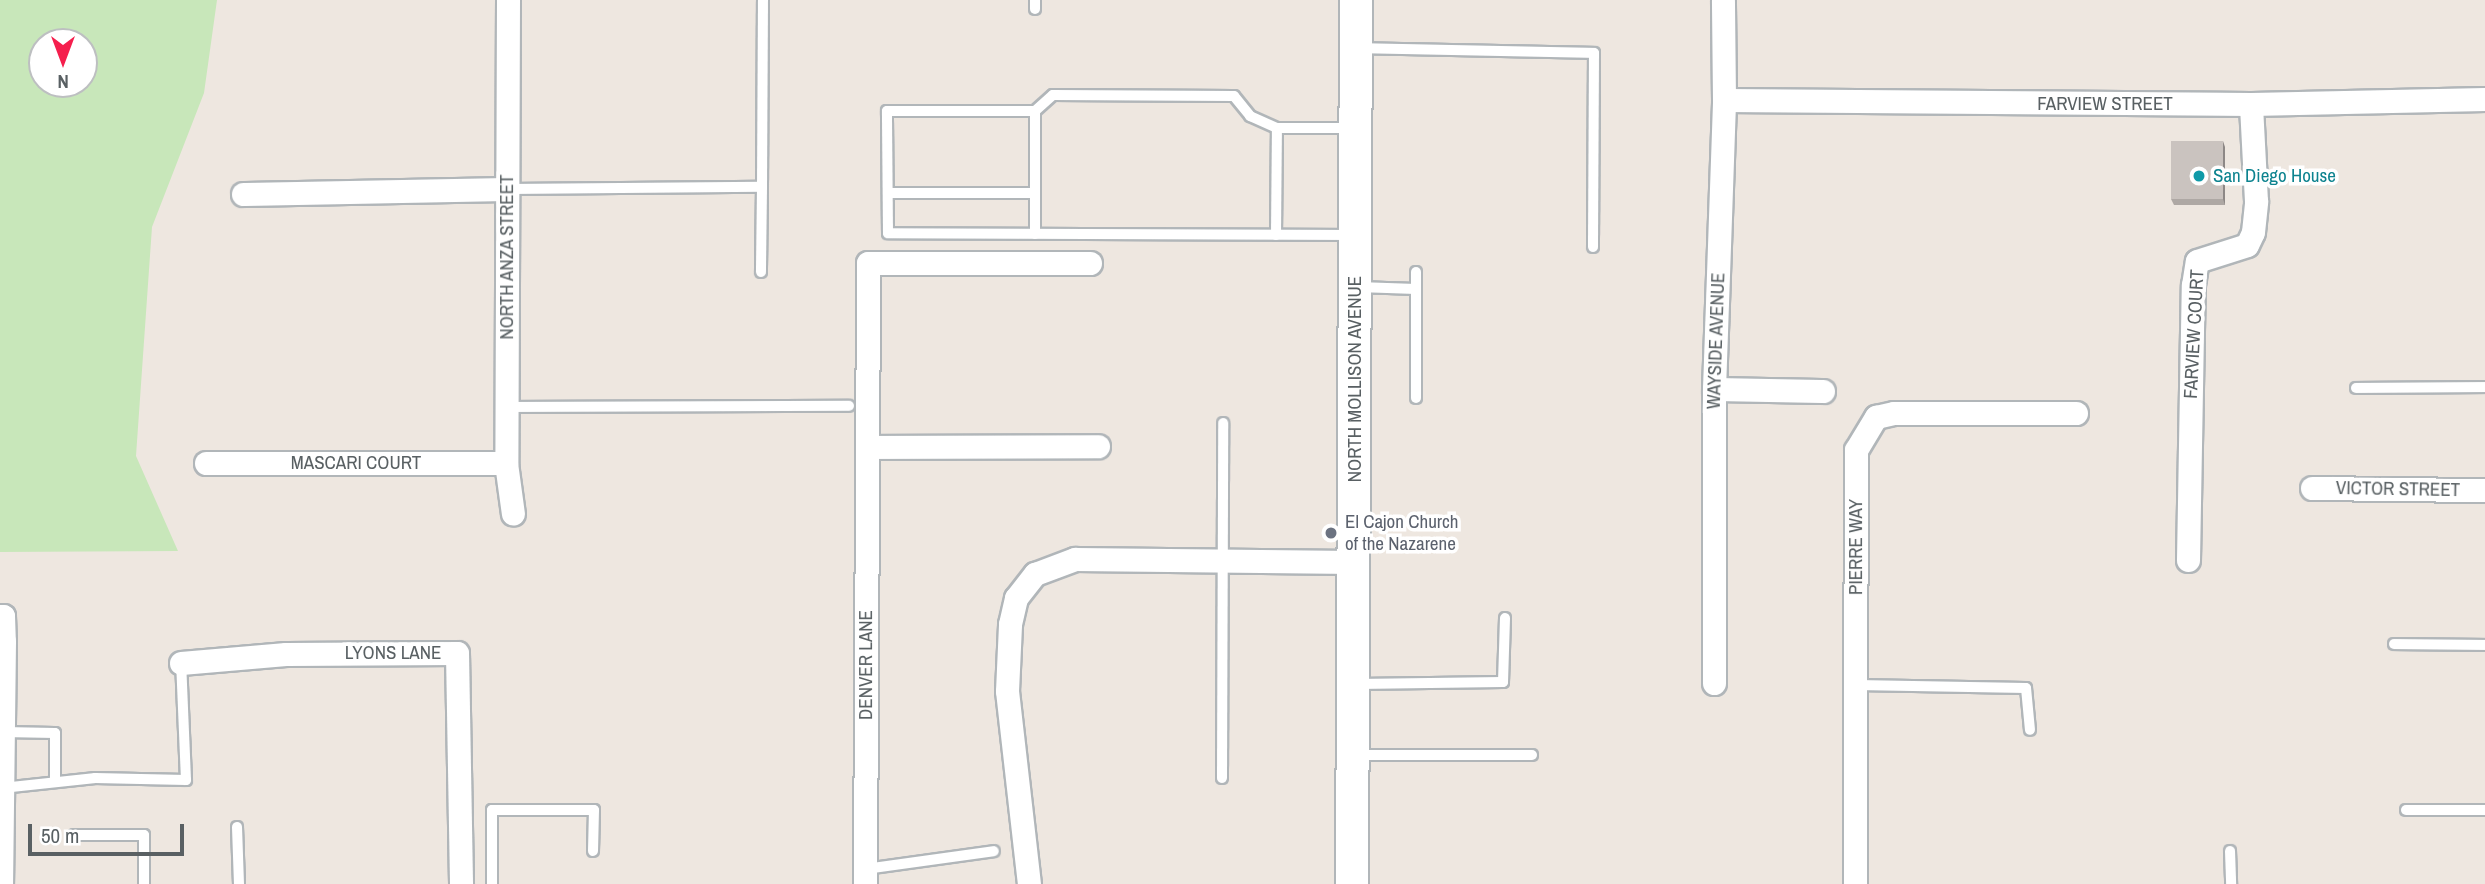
<!DOCTYPE html>
<style>
body{margin:0}
#map{position:relative;width:2485px;height:884px;overflow:hidden;background:#eee7e0;font-family:"Archivo Narrow",sans-serif}
div>[style]{position:absolute}
[style*='--x']{left:calc(var(--x)*1px);top:calc(var(--y)*1px);width:calc(var(--w)*1px);rotate:calc(var(--a)*1deg)}
.green>*{inset:0;background:#c8e7ba}
.roads{filter:drop-shadow(2px 0 #b1b6b9) drop-shadow(-2px 0 #b1b6b9) drop-shadow(0 2px #b1b6b9) drop-shadow(0 -2px #b1b6b9)}
.service>*{height:10px;margin:-5px;padding:0 5px;transform-origin:5px;border-radius:5px;background:#fff}
.minor>*{height:23px;margin:-11.5px;padding:0 11.5px;transform-origin:11.5px;border-radius:11.5px;background:#fff}
.secondary>*{height:32px;margin:-16px;padding:0 16px;transform-origin:16px;border-radius:16px;background:#fff}
.wall>*{inset:0;background:#aea8a4}
.shaded-wall>*{inset:0;background:#8d8886}
.building>*{inset:0;background:#cac3bf;transform-origin:0 0}
.dots>*{width:19px;height:19px;translate:-50% -50%;box-sizing:border-box;border:4px solid #fff;border-radius:50%}
span{translate:-50% -50%;white-space:nowrap;text-align:center;line-height:1.15;-webkit-text-stroke:7px #fff;paint-order:stroke}
.street-label{font-size:19px;color:#596063}
.culture-label{font-size:19px;color:#0d838f}
.left{translate:0 -50%;text-align:left}
.worship-label{font-size:19px;color:#5b616d}
.north{position:absolute;left:28px;top:28px;width:70px;height:70px;box-sizing:border-box;background:#fff;border:2px solid #bdbfc1;border-radius:50%;rotate:180deg;font-size:19px;font-weight:700;line-height:28px;text-align:center;color:#596063}
.north::after{content:'';display:block;margin:auto;width:24px;height:32px;background:#f51f4d;clip-path:polygon(50% 0,100% 100%,50% 72%,0 100%)}
.scale{position:absolute;left:28px;top:824px;width:156px;height:32px;box-sizing:border-box;border:4px solid #596063;border-top:0;padding-left:9px;font-size:21px;line-height:24px;white-space:nowrap;color:#596063;-webkit-text-stroke:5px #fff;paint-order:stroke}
</style>
<div id="map">
<div class="green">
<i style="clip-path:polygon(evenodd,0 0,217px 0,204px 93px,152px 227px,136px 456px,178px 551px,0 552px,0 0,42px 42px,84px 42px,84px 84px,42px 84px,42px 42px)"></i>
</div>
<div class="roads">
<div class="service">
<i style="--x:1035;--y:0;--w:9;--a:90"></i>
<i style="--x:1358;--y:48;--w:236;--a:1.2"></i>
<i style="--x:1594;--y:53;--w:194;--a:90.3"></i>
<i style="--x:1035;--y:111;--w:123;--a:90"></i>
<i style="--x:762;--y:187;--w:187;--a:-89.7"></i>
<i style="--x:508;--y:189;--w:254;--a:-0.5"></i>
<i style="--x:762;--y:187;--w:85;--a:90.7"></i>
<i style="--x:888;--y:193;--w:147;--a:0"></i>
<i style="--x:1276;--y:235;--w:107;--a:-89.5"></i>
<i style="--x:1352;--y:235;--w:464;--a:-179.8"></i>
<i style="--x:888;--y:233;--w:122;--a:-90.5"></i>
<i style="--x:887;--y:111;--w:148;--a:0"></i>
<i style="--x:1035;--y:111;--w:24;--a:-42"></i>
<i style="--x:1053;--y:95;--w:181;--a:0.3"></i>
<i style="--x:1234;--y:96;--w:26;--a:51"></i>
<i style="--x:1250;--y:116;--w:30;--a:24"></i>
<i style="--x:1277;--y:128;--w:77;--a:0"></i>
<i style="--x:1358;--y:287;--w:58;--a:2"></i>
<i style="--x:1416;--y:289;--w:17;--a:-90"></i>
<i style="--x:1416;--y:289;--w:109;--a:90"></i>
<i style="--x:2356;--y:388;--w:129;--a:-0.4"></i>
<i style="--x:507;--y:407;--w:342;--a:-0.2"></i>
<i style="--x:2394;--y:644;--w:91;--a:0.6"></i>
<i style="--x:1357;--y:684;--w:146;--a:-0.8"></i>
<i style="--x:1503;--y:682;--w:64;--a:-88.2"></i>
<i style="--x:1856;--y:685;--w:170;--a:1"></i>
<i style="--x:2026;--y:688;--w:42;--a:84.6"></i>
<i style="--x:3;--y:732;--w:52;--a:1.1"></i>
<i style="--x:55;--y:733;--w:48;--a:90"></i>
<i style="--x:1356;--y:755;--w:176;--a:0"></i>
<i style="--x:1222;--y:778;--w:355;--a:-89.8"></i>
<i style="--x:2;--y:788;--w:94;--a:-6.1"></i>
<i style="--x:95;--y:778;--w:91;--a:1.3"></i>
<i style="--x:186;--y:780;--w:117;--a:-92.4"></i>
<i style="--x:2406;--y:810;--w:79;--a:0"></i>
<i style="--x:237;--y:827;--w:57;--a:88"></i>
<i style="--x:74;--y:835;--w:70;--a:0"></i>
<i style="--x:144;--y:835;--w:49;--a:90"></i>
<i style="--x:2230;--y:851;--w:33;--a:88"></i>
<i style="--x:865;--y:869;--w:130;--a:-7.9"></i>
<i style="--x:492;--y:884;--w:74;--a:-90"></i>
<i style="--x:492;--y:810;--w:102;--a:0"></i>
<i style="--x:594;--y:810;--w:41;--a:91.4"></i>
</div>
<div class="minor">
<i style="--x:508;--y:0;--w:463;--a:90.2"></i>
<i style="--x:506;--y:463;--w:51;--a:82.2"></i>
<i style="--x:1724;--y:100;--w:527;--a:0.43"></i>
<i style="--x:2251;--y:104;--w:234;--a:-1.2"></i>
<i style="--x:243;--y:194;--w:265;--a:-1.1"></i>
<i style="--x:1714;--y:389;--w:109;--a:1.1"></i>
<i style="--x:868;--y:447;--w:230;--a:-0.2"></i>
<i style="--x:206;--y:463;--w:300;--a:0"></i>
<i style="--x:2312;--y:488;--w:173;--a:0.7"></i>
<i style="--x:2188;--y:560;--w:275;--a:-89"></i>
<i style="--x:2193;--y:285;--w:24;--a:-81"></i>
<i style="--x:2197;--y:261;--w:52;--a:-17.7"></i>
<i style="--x:2247;--y:245;--w:14;--a:-65"></i>
<i style="--x:2253;--y:232;--w:31;--a:-84"></i>
<i style="--x:2256;--y:201;--w:97;--a:-93"></i>
<i style="--x:0;--y:616;--w:3;--a:0"></i>
<i style="--x:3;--y:616;--w:25;--a:88"></i>
<i style="--x:4;--y:641;--w:243;--a:90.7"></i>
<i style="--x:181;--y:663;--w:105;--a:-4.9"></i>
<i style="--x:286;--y:654;--w:171;--a:-0.3"></i>
<i style="--x:457;--y:653;--w:231;--a:89"></i>
<i style="--x:1714;--y:683;--w:294;--a:-90"></i>
<i style="--x:1714;--y:389;--w:289;--a:-88"></i>
<i style="--x:1724;--y:100;--w:100;--a:-90.6"></i>
<i style="--x:865;--y:884;--w:621;--a:-89.72"></i>
<i style="--x:868;--y:263;--w:222;--a:0"></i>
<i style="--x:1029;--y:884;--w:194;--a:-96.5"></i>
<i style="--x:1007;--y:691;--w:67;--a:-87.4"></i>
<i style="--x:1010;--y:624;--w:27;--a:-77"></i>
<i style="--x:1016;--y:598;--w:31;--a:-52"></i>
<i style="--x:1035;--y:574;--w:43;--a:-20.6"></i>
<i style="--x:1075;--y:559;--w:279;--a:0.6"></i>
<i style="--x:1855;--y:884;--w:434;--a:-89.9"></i>
<i style="--x:1856;--y:450;--w:39;--a:-59"></i>
<i style="--x:1876;--y:417;--w:18;--a:-13"></i>
<i style="--x:1894;--y:413;--w:182;--a:0"></i>
</div>
<div class="secondary">
<i style="--x:1352;--y:884;--w:884;--a:-89.74"></i>
</div>
</div>
<div class="wall">
<i style="clip-path:polygon(2225px 147px,2225px 205px,2174px 205px,2171px 199px)"></i>
</div>
<div class="shaded-wall">
<i style="clip-path:polygon(2223px 141px,2225px 147px,2225px 205px,2223px 199px)"></i>
</div>
<div class="building">
<i style="left:2171px;top:141px;width:52px;height:58px"></i>
</div>
<div class="dots">
<i style="left:2199px;top:176px;background:#0f9aa8"></i>
<i style="left:1331px;top:533px;background:#6b7280"></i>
</div>
<div class="street-label">
<span style="left:2105px;top:104px">FARVIEW STREET</span>
<span style="left:507px;top:257px;rotate:-90deg">NORTH ANZA STREET</span>
<span style="left:2194px;top:334px;rotate:-87deg">FARVIEW COURT</span>
<span style="left:1716px;top:341px;rotate:-88deg">WAYSIDE AVENUE</span>
<span style="left:1355px;top:379px;rotate:-90deg">NORTH MOLLISON AVENUE</span>
<span style="left:356px;top:463px">MASCARI COURT</span>
<span style="left:2398px;top:489px;rotate:1deg">VICTOR STREET</span>
<span style="left:1856px;top:547px;rotate:-90deg">PIERRE WAY</span>
<span style="left:393px;top:653px">LYONS LANE</span>
<span style="left:866px;top:665px;rotate:-90deg">DENVER LANE</span>
</div>
<div class="culture-label">
<span class="left" style="left:2213px;top:176px">San Diego House</span>
</div>
<div class="worship-label">
<span class="left" style="left:1345px;top:533px">El Cajon Church<br>of the Nazarene</span>
</div>
<div class="north">N</div>
<div class="scale">50 m</div>
</div>
